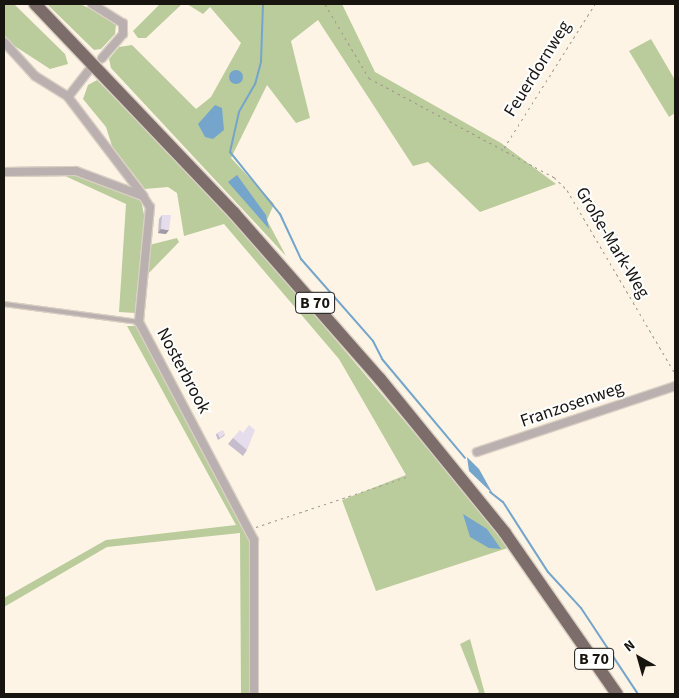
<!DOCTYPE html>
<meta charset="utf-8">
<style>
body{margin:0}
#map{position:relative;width:679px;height:698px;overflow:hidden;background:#fef4e5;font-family:"Source Sans 3",sans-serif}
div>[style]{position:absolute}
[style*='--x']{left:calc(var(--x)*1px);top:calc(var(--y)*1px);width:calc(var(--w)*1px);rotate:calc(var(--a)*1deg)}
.green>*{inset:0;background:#bacb9c}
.water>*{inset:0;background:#75a5cb}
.round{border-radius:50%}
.stream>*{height:2px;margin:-1px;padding:0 1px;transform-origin:1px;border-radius:1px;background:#75a5cb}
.path>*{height:1px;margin-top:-0.5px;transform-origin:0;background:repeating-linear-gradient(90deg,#9f988d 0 2.5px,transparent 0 6.5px)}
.roads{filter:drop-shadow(1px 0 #d9d0c3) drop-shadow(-1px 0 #d9d0c3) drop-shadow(0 1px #d9d0c3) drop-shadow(0 -1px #d9d0c3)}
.service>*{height:4px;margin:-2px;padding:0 2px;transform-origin:2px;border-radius:2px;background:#b9b0af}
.minor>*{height:8px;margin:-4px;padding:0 4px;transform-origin:4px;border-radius:4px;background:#b9b0af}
.trunk>*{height:12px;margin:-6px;padding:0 6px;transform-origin:6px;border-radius:6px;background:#7c6c6a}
.wall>*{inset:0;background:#c5bdcb}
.shaded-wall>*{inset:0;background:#a09aa5}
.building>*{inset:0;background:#e5dcec}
span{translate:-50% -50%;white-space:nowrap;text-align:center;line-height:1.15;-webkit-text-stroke:4px #fff;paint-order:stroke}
.shield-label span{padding:1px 4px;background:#fff;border:1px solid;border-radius:4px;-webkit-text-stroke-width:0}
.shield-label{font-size:16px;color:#18140f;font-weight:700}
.street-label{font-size:18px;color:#18140f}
.frame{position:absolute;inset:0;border:5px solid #18140f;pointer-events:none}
.north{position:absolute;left:614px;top:633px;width:50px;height:50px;-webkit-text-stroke:4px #fff;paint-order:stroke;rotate:322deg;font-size:14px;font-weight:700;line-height:20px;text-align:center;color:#18140f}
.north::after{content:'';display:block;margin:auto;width:18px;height:22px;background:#18140f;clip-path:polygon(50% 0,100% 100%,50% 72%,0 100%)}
</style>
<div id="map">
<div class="green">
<i style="clip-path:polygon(4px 4px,14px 4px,65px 54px,68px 64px,50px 69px,13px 45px,4px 35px)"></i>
<i style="clip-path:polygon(47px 4px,80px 4px,100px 13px,116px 24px,115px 34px,101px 49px,94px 50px)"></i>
<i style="clip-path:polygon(160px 4px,182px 4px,146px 38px,138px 38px,133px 31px)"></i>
<i style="clip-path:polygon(187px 4px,342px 4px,375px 72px,501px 143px,556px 184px,480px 212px,428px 162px,413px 166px,318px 20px,291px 41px,310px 118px,296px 123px,267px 85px,231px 158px,274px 204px,267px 220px,286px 256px,111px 68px,109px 59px,119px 47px,132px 45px,196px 109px,211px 97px,241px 43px,210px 7px,203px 14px)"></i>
<i style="clip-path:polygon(651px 39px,675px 80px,675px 113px,669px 117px,629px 51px)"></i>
<i style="clip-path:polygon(97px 80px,235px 221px,511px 547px,376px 591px,342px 500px,406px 475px,339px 359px,224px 224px,184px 236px,177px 193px,168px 187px,145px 189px,112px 146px,106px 127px,83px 99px,88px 85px)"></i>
<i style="clip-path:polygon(73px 173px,141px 200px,145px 220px,135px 313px,119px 312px,126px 204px,63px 175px)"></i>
<i style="clip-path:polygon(177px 238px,179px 242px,145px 277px,149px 245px)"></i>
<i style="clip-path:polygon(127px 326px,137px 326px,251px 538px,251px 694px,241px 694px,240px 533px,107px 547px,4px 607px,4px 598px,106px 540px,236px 525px)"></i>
<i style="clip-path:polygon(470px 639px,485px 694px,475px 694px,479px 692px,460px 644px)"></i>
</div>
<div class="water">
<i class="round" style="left:229px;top:70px;width:14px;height:14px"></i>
<i style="clip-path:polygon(215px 105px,222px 108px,224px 130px,213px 139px,205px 137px,198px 124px)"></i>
<i style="clip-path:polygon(237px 175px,266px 215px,269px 229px,228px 182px)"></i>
<i style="clip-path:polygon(467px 457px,479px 469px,493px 494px,469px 471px)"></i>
<i style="clip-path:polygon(463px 514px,487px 529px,501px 549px,489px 548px,470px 537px)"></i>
</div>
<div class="stream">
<i style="--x:263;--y:4;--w:58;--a:92"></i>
<i style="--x:261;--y:62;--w:23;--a:105"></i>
<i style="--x:255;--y:84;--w:32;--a:120"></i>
<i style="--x:239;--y:112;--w:41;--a:102.7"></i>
<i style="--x:230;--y:152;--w:80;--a:51.1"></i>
<i style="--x:280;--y:214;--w:50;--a:65"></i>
<i style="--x:301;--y:259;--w:109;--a:48.7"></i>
<i style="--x:373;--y:341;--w:20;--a:63"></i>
<i style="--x:382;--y:359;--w:129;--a:50"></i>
<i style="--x:490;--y:492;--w:16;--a:38"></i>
<i style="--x:503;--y:502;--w:83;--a:57.3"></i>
<i style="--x:548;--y:572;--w:49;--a:47.5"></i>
<i style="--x:581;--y:608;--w:103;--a:56.5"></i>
</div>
<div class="path">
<i style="--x:325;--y:4;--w:86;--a:59.3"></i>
<i style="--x:369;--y:78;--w:210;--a:28.2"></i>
<i style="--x:554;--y:177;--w:18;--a:45"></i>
<i style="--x:567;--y:190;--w:212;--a:59.5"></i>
<i style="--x:504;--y:148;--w:170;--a:-57.7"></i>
<i style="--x:256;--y:527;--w:158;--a:-18.4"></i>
</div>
<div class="roads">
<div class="service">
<i style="--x:4;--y:304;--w:136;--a:7.6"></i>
</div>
<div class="minor">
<i style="--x:92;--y:4;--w:36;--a:32"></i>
<i style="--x:123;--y:23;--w:11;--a:90"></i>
<i style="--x:123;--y:34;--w:32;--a:131"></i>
<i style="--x:4;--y:42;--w:46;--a:47.6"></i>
<i style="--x:35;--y:76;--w:39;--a:32"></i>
<i style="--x:68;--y:97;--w:122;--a:52.7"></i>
<i style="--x:68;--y:97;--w:37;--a:-52"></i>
<i style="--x:4;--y:172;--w:72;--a:-0.8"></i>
<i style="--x:76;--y:171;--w:72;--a:20.5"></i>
<i style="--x:143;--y:196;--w:13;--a:58"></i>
<i style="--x:150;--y:207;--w:116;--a:95.5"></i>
<i style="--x:139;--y:322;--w:246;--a:62.2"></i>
<i style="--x:254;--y:540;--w:154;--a:90"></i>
<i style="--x:477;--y:452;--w:209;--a:-18.4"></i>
</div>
<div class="trunk">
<i style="--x:35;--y:4;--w:289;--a:46.4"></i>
<i style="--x:234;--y:213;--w:221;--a:48.7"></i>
<i style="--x:380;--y:379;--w:198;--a:50.9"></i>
<i style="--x:505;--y:533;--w:196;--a:55.2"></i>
</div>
</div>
<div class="wall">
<i style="clip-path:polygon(162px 215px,166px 234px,158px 233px,159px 219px)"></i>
<i style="clip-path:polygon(217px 433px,225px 434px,224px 436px,218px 440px,216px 435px)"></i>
<i style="clip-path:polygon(243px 433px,247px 450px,243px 456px,228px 444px,233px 438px)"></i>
</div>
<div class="shaded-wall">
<i style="clip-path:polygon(161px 229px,169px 230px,166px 234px,158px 233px)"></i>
</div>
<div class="building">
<i style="clip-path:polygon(162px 215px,171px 215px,169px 230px,161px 229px)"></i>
<i style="clip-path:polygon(249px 425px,255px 430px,247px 450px,233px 438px,240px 430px,243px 433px)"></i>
<i style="clip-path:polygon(223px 430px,225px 434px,220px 438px,217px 433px)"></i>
</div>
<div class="shield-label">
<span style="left:315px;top:303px">B 70</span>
<span style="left:594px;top:659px">B 70</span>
</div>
<div class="street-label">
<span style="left:538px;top:69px;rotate:-58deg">Feuerdornweg</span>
<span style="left:612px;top:243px;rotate:59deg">Große-Mark-Weg</span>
<span style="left:183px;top:371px;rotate:62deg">Nosterbrook</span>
<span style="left:572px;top:405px;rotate:-19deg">Franzosenweg</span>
</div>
<div class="frame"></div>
<div class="north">N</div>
</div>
